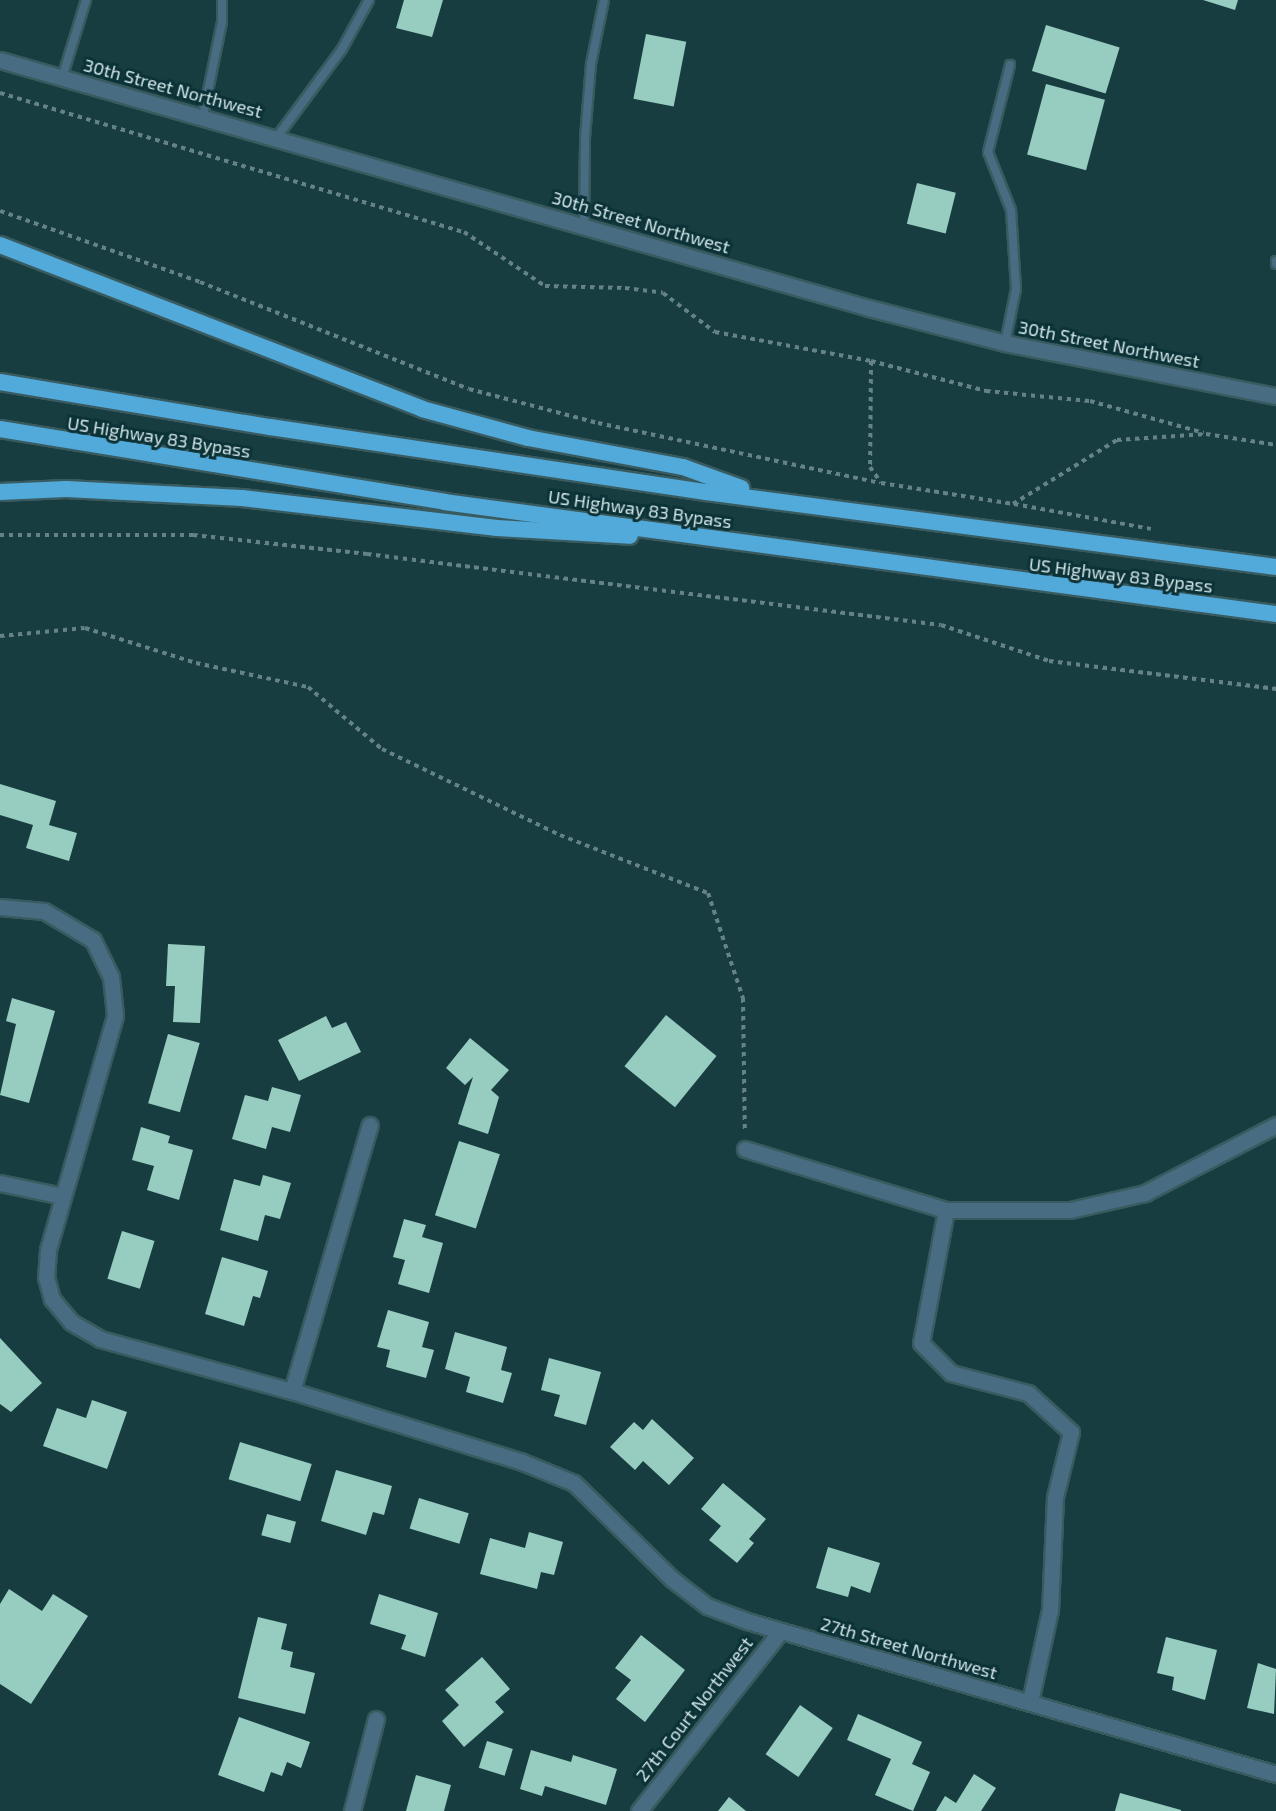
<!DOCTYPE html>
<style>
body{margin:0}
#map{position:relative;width:1276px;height:1811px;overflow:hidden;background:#173d41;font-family:"Exo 2",sans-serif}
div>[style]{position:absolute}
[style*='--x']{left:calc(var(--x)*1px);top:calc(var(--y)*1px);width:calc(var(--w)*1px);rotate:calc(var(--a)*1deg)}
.building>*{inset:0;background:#97cdc0;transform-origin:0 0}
.path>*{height:4px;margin-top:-2px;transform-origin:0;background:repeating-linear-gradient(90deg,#658387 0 4.5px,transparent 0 9px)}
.roads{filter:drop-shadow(2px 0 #395b5f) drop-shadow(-2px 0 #395b5f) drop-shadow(0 2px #395b5f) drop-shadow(0 -2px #395b5f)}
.service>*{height:8px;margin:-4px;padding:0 4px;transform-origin:4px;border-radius:4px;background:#486c82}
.minor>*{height:15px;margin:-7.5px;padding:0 7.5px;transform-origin:7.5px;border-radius:7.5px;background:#486c82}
.trunk>*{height:16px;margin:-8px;padding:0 8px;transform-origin:8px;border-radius:8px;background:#52aada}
span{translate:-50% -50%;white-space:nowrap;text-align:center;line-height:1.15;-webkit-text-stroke:6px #0b3237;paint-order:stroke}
.street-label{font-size:18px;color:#d2e6e9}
</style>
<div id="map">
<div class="building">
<i style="clip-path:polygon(404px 0,443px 0,432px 37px,396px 28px)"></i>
<i style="clip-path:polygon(1203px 0,1238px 0,1235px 10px)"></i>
<i style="left:1046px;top:25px;width:77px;height:48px;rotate:17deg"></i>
<i style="left:646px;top:34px;width:41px;height:66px;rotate:11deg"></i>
<i style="left:1046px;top:84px;width:61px;height:73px;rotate:15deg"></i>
<i style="left:917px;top:183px;width:40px;height:42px;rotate:14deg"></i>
<i style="clip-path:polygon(0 784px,56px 801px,49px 825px,77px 833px,69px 861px,26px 848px,33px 825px,0 815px)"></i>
<i style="clip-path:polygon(168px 944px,205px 946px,200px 1023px,173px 1022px,175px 986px,166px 986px)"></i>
<i style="clip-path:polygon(12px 998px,55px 1011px,29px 1103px,0 1095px,16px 1024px,6px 1021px)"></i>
<i style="left:666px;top:1015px;width:65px;height:66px;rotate:39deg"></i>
<i style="clip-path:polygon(326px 1016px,332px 1028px,346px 1022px,361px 1052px,299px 1081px,278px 1040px)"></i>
<i style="left:168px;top:1034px;width:33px;height:72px;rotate:16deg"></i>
<i style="clip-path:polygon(470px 1038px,509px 1070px,491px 1090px,499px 1097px,488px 1134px,458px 1124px,473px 1077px,465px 1085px,446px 1068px)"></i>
<i style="clip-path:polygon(272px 1087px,301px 1095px,290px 1132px,272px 1127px,266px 1149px,232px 1139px,245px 1095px,268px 1101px)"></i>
<i style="clip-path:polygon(141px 1127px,170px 1136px,168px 1143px,193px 1150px,179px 1200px,147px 1190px,154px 1166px,132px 1160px)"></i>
<i style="left:459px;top:1141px;width:43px;height:78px;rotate:18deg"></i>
<i style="clip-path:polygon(263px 1175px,291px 1183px,280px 1219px,265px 1215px,258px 1241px,220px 1230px,234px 1179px,260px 1186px)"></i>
<i style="clip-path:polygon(404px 1219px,426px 1225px,422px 1237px,443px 1243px,429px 1293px,398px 1284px,405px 1260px,393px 1257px)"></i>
<i style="left:122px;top:1231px;width:34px;height:50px;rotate:17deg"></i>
<i style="clip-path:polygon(222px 1257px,268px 1271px,260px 1298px,253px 1296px,244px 1326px,205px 1314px)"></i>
<i style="clip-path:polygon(388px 1310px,429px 1322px,422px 1347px,434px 1350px,426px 1378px,386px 1367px,390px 1350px,377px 1347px)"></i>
<i style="clip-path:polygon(455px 1332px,507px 1347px,501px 1370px,512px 1373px,503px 1403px,466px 1392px,470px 1377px,445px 1369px)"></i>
<i style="clip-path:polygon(0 1338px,42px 1383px,11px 1412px,0 1404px)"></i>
<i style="clip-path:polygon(549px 1358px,601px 1372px,586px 1425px,554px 1416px,560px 1395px,541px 1390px)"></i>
<i style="clip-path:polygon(92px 1400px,127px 1412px,107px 1469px,43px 1446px,57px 1408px,86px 1418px)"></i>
<i style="clip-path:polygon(652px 1419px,694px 1458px,669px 1485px,643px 1461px,635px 1470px,610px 1447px,634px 1422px,643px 1430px)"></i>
<i style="left:240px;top:1442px;width:75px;height:39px;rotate:17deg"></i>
<i style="clip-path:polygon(336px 1470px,392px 1486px,384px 1515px,373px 1512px,366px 1535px,321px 1521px)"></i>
<i style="clip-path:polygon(723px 1483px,766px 1519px,749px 1539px,754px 1543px,737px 1563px,709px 1540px,721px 1526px,701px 1509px)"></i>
<i style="left:419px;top:1498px;width:52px;height:32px;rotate:17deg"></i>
<i style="left:267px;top:1514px;width:30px;height:22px;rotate:15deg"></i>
<i style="clip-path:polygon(529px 1532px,563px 1542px,554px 1575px,541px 1572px,537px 1589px,480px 1574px,490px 1538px,525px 1548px)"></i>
<i style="clip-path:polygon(828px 1547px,880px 1563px,870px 1593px,851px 1586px,848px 1597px,816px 1588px)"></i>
<i style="clip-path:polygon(9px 1589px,42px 1611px,53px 1594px,88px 1616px,31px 1704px,0 1684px,0 1604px)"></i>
<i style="clip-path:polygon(379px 1594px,438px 1613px,425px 1657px,401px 1649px,406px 1635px,370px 1624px)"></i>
<i style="clip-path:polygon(258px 1617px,287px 1624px,281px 1649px,293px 1652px,290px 1667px,315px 1673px,305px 1714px,238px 1698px)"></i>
<i style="clip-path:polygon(641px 1635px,685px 1670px,645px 1722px,616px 1699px,631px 1680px,615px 1668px)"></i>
<i style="clip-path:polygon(1166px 1637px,1217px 1650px,1205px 1700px,1172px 1690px,1174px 1677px,1157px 1673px)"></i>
<i style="clip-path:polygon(482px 1657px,510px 1689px,495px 1702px,504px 1712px,464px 1747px,442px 1721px,459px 1705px,445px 1690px)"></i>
<i style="clip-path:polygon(1258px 1663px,1276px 1669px,1274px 1714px,1247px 1708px)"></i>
<i style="left:800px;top:1705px;width:40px;height:60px;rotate:35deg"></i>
<i style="clip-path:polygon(858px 1714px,922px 1742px,912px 1764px,930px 1772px,913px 1811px,875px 1795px,891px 1759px,847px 1740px)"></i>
<i style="clip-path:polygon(239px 1717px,310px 1742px,301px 1768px,287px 1762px,282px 1776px,271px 1772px,264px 1792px,218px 1775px)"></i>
<i style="left:487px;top:1741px;width:27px;height:28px;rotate:17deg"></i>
<i style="clip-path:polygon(531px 1750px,571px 1762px,573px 1755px,617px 1769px,606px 1805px,545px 1786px,542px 1796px,520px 1789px)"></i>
<i style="clip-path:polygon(974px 1774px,996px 1788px,981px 1811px,936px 1811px,945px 1796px,956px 1803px)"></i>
<i style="clip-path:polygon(416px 1775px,451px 1785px,444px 1811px,406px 1811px)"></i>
<i style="clip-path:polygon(1120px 1793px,1181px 1810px,1181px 1811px,1115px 1811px)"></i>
<i style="clip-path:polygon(729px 1797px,746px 1811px,718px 1811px)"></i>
</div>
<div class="path">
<i style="--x:0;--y:93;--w:484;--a:16.7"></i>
<i style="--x:464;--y:232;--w:97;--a:33.7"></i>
<i style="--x:545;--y:286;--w:80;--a:1.4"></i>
<i style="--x:625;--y:288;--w:38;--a:7"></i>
<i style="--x:663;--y:293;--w:65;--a:36.9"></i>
<i style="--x:715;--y:332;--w:159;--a:10.5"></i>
<i style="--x:871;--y:361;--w:106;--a:90.5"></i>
<i style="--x:870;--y:467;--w:19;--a:55"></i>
<i style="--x:881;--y:483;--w:134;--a:9"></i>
<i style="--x:1013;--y:504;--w:122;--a:-31.6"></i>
<i style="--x:1117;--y:440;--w:89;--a:-3.9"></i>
<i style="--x:1206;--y:434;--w:71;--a:8.9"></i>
<i style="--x:0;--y:211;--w:212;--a:19.5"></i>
<i style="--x:200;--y:282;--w:289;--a:21.7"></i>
<i style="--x:469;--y:389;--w:133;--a:14.8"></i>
<i style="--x:598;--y:423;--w:288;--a:12"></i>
<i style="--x:871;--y:361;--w:119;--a:14.6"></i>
<i style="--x:986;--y:391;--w:104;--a:5.5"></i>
<i style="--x:1090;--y:401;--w:118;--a:15.7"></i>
<i style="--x:1014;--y:504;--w:139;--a:10.3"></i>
<i style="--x:0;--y:535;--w:193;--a:0"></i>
<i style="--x:193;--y:535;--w:175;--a:6.2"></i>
<i style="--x:367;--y:554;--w:578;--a:7.05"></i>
<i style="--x:941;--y:625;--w:114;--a:18.4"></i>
<i style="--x:1049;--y:661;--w:229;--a:7"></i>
<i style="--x:0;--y:636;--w:85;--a:-5.4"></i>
<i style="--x:85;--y:628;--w:116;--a:17.5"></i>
<i style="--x:196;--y:663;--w:115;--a:12.1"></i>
<i style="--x:308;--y:687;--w:97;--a:40"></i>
<i style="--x:382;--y:749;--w:198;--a:25.8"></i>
<i style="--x:560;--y:835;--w:159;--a:21.4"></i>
<i style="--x:708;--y:893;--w:111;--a:71.6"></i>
<i style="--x:743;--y:998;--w:135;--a:89.2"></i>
</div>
<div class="roads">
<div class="service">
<i style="--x:62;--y:78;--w:82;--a:-72.9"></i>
<i style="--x:203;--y:116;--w:96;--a:-78.6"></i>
<i style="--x:222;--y:22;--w:22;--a:-90"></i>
<i style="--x:277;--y:137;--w:109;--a:-53.5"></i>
<i style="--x:342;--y:49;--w:56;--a:-61.1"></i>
<i style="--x:584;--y:225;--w:87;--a:-89.3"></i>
<i style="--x:585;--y:138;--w:74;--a:-85.4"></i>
<i style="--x:591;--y:64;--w:65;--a:-78.5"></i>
<i style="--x:1276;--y:261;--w:3;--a:90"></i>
<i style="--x:1005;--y:343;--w:55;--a:-78.5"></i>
<i style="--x:1016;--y:289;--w:79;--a:-93.6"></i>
<i style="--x:1011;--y:210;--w:62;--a:-111.6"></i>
<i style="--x:988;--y:152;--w:90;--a:-75.8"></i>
</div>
<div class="minor">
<i style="--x:0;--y:60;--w:904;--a:15.93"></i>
<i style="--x:869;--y:308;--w:140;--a:14.4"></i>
<i style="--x:1005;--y:343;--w:276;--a:11.1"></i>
<i style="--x:0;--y:907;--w:44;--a:5.2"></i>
<i style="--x:44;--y:911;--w:57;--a:30.6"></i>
<i style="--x:93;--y:940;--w:41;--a:64.1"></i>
<i style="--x:111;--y:977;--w:39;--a:84"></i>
<i style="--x:115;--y:1016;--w:243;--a:106"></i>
<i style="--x:48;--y:1250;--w:27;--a:94"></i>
<i style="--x:46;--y:1277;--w:23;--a:75"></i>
<i style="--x:52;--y:1299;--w:30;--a:50"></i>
<i style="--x:71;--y:1322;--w:34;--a:30"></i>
<i style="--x:100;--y:1339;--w:199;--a:15.2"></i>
<i style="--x:292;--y:1391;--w:239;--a:17.1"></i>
<i style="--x:520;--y:1461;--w:58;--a:22.2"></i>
<i style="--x:574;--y:1483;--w:137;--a:44.4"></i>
<i style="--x:672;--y:1579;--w:44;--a:37.6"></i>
<i style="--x:707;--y:1606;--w:43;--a:20.6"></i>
<i style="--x:747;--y:1621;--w:551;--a:16.13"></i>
<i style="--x:745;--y:1149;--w:210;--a:16.9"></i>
<i style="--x:946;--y:1210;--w:135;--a:100.6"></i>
<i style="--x:921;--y:1343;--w:42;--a:45"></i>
<i style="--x:951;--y:1373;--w:80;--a:14.6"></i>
<i style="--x:1028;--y:1393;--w:58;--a:42.2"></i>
<i style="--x:1071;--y:1432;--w:67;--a:103.8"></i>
<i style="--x:1055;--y:1497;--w:113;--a:92.5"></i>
<i style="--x:1050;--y:1610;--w:94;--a:102.3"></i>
<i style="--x:0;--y:1183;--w:63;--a:11.8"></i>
<i style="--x:946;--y:1210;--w:124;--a:0"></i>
<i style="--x:1070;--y:1210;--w:77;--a:-12.8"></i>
<i style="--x:1145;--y:1193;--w:148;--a:-27.4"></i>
<i style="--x:292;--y:1391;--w:277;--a:-73.7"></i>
<i style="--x:352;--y:1811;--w:95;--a:-75.4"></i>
<i style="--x:639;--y:1811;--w:228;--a:-51.8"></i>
</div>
<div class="trunk">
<i style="--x:0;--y:245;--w:453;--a:21.2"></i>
<i style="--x:422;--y:409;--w:110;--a:15.3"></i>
<i style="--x:528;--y:438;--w:158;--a:10.6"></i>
<i style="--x:683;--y:467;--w:62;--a:19.9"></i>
<i style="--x:0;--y:382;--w:274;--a:9.5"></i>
<i style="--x:270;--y:427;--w:441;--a:8.5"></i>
<i style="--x:706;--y:492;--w:575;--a:7.5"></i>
<i style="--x:0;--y:429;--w:450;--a:9.3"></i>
<i style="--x:444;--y:502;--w:840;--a:7.67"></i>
<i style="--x:0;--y:492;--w:66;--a:-2.6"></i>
<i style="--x:66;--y:489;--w:176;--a:2.9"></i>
<i style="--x:242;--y:498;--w:257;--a:6.7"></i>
<i style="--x:497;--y:528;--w:133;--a:3.4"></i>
</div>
</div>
<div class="street-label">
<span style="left:173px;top:88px;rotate:15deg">30th Street Northwest</span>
<span style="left:641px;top:222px;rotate:16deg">30th Street Northwest</span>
<span style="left:1109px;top:344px;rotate:11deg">30th Street Northwest</span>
<span style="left:159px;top:437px;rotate:9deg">US Highway 83 Bypass</span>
<span style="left:640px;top:509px;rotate:8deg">US Highway 83 Bypass</span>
<span style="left:1121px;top:575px;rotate:7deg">US Highway 83 Bypass</span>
<span style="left:909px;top:1648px;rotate:16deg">27th Street Northwest</span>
<span style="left:694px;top:1709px;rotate:-52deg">27th Court Northwest</span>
</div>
</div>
